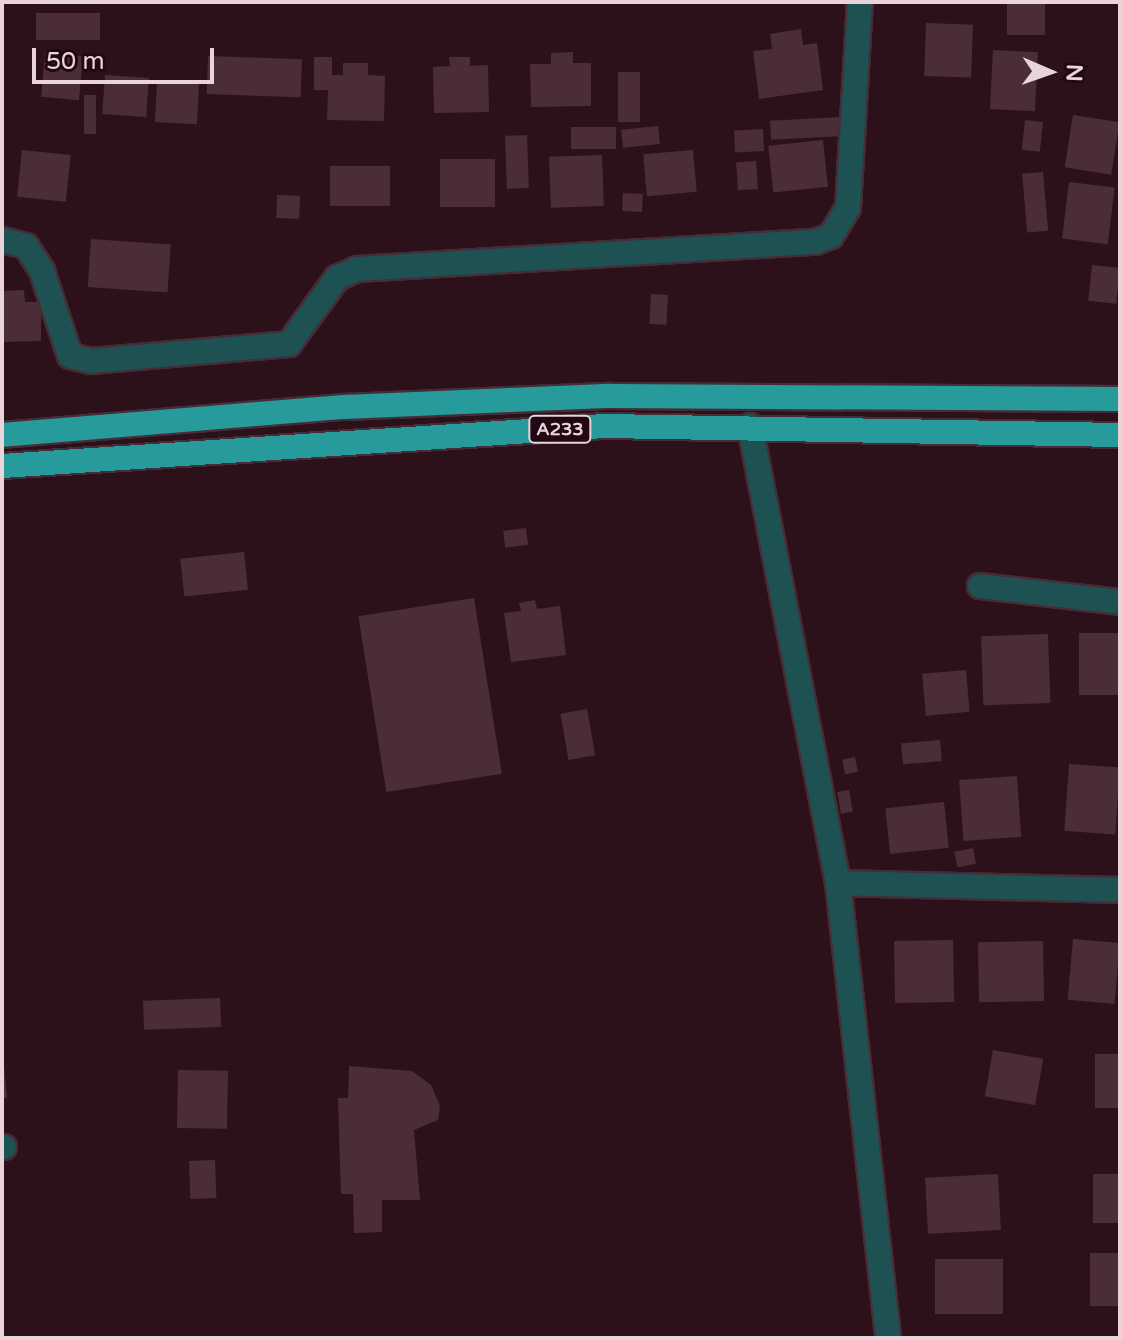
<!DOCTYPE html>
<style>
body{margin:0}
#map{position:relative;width:1122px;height:1340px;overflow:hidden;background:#2c111b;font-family:"Varela Round",sans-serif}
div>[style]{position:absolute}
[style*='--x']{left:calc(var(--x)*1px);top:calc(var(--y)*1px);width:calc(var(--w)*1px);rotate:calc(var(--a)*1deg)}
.building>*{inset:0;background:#4b2d37;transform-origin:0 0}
.roads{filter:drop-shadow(2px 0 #462c36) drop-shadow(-2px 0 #462c36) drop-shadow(0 2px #462c36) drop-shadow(0 -2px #462c36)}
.minor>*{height:24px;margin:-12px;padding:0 12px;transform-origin:12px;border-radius:12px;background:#1e5252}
.highway>*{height:24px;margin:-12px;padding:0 12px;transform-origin:12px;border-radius:12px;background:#279b9b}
span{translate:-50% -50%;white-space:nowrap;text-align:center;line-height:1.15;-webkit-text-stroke:7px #220812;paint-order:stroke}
.shield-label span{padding:2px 6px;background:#220812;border:2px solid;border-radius:6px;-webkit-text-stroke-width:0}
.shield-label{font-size:18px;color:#e8d4da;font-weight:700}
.frame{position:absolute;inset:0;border:4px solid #e8d4da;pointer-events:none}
.north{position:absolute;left:1010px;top:32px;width:80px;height:80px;-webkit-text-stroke:6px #220812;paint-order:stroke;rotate:92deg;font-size:22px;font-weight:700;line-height:32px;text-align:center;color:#e8d4da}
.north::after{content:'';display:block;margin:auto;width:28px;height:36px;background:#e8d4da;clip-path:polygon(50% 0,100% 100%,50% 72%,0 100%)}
.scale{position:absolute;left:32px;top:48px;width:182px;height:36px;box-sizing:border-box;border:4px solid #e8d4da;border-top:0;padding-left:10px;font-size:24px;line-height:28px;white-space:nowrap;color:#e8d4da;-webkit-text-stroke:6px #220812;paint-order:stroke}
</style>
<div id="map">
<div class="building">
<i style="left:1007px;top:2px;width:38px;height:33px"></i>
<i style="left:100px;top:13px;width:27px;height:64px;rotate:90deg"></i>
<i style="left:926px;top:23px;width:47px;height:53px;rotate:2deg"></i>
<i style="clip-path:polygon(801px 29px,803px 45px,817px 43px,823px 90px,759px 99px,753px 51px,772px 49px,770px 34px)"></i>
<i style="left:993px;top:50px;width:45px;height:59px;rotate:3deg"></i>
<i style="clip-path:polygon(573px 52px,573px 63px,591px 63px,591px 106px,531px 107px,530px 64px,551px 64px,551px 53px)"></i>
<i style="left:45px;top:53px;width:38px;height:44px;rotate:5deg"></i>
<i style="left:208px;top:56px;width:94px;height:38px;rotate:2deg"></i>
<i style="clip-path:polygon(314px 57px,332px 57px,332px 75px,343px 75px,343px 63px,368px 63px,368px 75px,385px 76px,384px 121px,327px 120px,328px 90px,314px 90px)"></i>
<i style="clip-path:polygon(449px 57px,470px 57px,470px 66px,488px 65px,489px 112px,434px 113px,433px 67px,450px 66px)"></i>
<i style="left:618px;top:72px;width:22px;height:50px"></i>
<i style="left:105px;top:75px;width:44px;height:39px;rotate:4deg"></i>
<i style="left:157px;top:82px;width:42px;height:40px;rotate:3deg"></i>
<i style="left:84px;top:95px;width:12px;height:39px"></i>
<i style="left:1073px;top:115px;width:47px;height:53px;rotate:9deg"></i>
<i style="left:842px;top:117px;width:19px;height:72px;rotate:87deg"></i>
<i style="left:1025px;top:120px;width:18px;height:30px;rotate:6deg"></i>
<i style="left:658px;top:126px;width:18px;height:37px;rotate:84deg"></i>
<i style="left:571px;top:127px;width:45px;height:22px"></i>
<i style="left:763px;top:129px;width:22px;height:29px;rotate:87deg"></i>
<i style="left:527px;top:135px;width:53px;height:22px;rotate:88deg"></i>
<i style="left:823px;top:140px;width:47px;height:55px;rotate:84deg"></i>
<i style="left:22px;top:150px;width:49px;height:47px;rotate:6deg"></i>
<i style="left:693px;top:150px;width:42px;height:50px;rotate:85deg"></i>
<i style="left:602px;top:155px;width:51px;height:53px;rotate:88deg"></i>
<i style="left:440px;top:159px;width:55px;height:48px"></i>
<i style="left:756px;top:161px;width:28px;height:20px;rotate:86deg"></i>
<i style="left:390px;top:166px;width:40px;height:60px;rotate:90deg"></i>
<i style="left:1043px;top:172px;width:59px;height:21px;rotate:85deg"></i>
<i style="left:1069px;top:182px;width:46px;height:57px;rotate:7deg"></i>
<i style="left:623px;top:193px;width:20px;height:18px;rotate:3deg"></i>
<i style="left:277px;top:195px;width:23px;height:23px;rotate:2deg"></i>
<i style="left:91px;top:239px;width:80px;height:48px;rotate:4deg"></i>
<i style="left:1092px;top:265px;width:28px;height:36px;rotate:6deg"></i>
<i style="clip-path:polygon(24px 290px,25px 302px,41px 302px,41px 341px,2px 342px,2px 291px)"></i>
<i style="left:651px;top:294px;width:17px;height:30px;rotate:3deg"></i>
<i style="left:526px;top:528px;width:17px;height:23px;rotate:83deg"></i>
<i style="left:244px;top:552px;width:38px;height:64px;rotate:84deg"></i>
<i style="left:474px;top:598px;width:178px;height:117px;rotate:81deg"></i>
<i style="clip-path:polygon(535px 600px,537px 609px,560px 606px,566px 655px,511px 662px,504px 613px,521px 611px,519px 603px)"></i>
<i style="left:1079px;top:633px;width:41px;height:62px"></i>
<i style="left:1048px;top:634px;width:69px;height:67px;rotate:88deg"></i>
<i style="left:966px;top:670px;width:42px;height:44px;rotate:85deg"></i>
<i style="left:587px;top:709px;width:47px;height:27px;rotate:80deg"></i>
<i style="left:940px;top:740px;width:21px;height:39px;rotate:85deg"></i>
<i style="left:855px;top:757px;width:15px;height:13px;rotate:79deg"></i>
<i style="left:1069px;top:764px;width:51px;height:67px;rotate:4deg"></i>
<i style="left:1017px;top:776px;width:61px;height:58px;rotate:86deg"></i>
<i style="left:849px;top:790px;width:22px;height:12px;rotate:80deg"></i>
<i style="left:944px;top:802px;width:46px;height:59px;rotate:84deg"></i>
<i style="left:973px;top:848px;width:16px;height:19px;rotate:79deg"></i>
<i style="left:1073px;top:939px;width:47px;height:61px;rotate:5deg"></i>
<i style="left:953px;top:940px;width:62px;height:59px;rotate:89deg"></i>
<i style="left:1043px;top:941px;width:60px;height:65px;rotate:89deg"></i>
<i style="left:220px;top:998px;width:29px;height:77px;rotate:88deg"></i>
<i style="left:993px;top:1050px;width:51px;height:47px;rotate:10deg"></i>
<i style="left:1095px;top:1054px;width:25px;height:54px"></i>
<i style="clip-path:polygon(2px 1066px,4px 1066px,7px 1098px,2px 1098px)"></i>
<i style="clip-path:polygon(349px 1066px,412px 1071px,431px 1085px,440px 1106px,438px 1120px,414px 1130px,420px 1200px,382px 1200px,382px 1232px,354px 1233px,353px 1194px,341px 1194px,338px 1098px,348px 1098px)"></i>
<i style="left:178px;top:1070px;width:50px;height:58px;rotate:1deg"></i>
<i style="left:215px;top:1160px;width:38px;height:26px;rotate:88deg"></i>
<i style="left:998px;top:1174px;width:56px;height:73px;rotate:87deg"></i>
<i style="left:1093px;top:1174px;width:27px;height:49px"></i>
<i style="left:1120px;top:1253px;width:53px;height:30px;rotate:90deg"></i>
<i style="left:935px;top:1259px;width:68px;height:55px"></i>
</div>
<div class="roads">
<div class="minor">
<i style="--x:2;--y:240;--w:25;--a:14"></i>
<i style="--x:26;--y:246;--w:30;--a:57"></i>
<i style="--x:42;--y:271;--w:89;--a:71.8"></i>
<i style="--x:70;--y:356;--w:22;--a:13"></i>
<i style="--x:91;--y:361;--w:199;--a:-4.9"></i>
<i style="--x:289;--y:344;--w:82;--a:-54"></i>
<i style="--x:337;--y:278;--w:22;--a:-24"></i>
<i style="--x:357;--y:269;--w:459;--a:-3.4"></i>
<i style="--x:815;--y:242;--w:17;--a:-21"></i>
<i style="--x:831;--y:236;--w:33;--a:-59"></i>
<i style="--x:848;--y:208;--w:206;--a:-86.7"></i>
<i style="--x:750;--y:426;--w:465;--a:79.1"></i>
<i style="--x:838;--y:883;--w:458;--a:83.7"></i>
<i style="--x:980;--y:586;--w:141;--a:6.5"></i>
<i style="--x:838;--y:883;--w:282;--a:1.4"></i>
<i style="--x:2;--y:1147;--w:2;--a:0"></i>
</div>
<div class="highway">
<i style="--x:2;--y:435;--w:343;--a:-4.7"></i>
<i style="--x:344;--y:407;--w:267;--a:-2.4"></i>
<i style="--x:611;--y:396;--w:509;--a:0.34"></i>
<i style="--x:2;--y:466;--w:604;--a:-3.8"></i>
<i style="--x:605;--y:426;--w:515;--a:1"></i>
</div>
</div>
<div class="shield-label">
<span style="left:560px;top:429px">A233</span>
</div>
<div class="frame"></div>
<div class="north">N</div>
<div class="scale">50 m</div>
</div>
